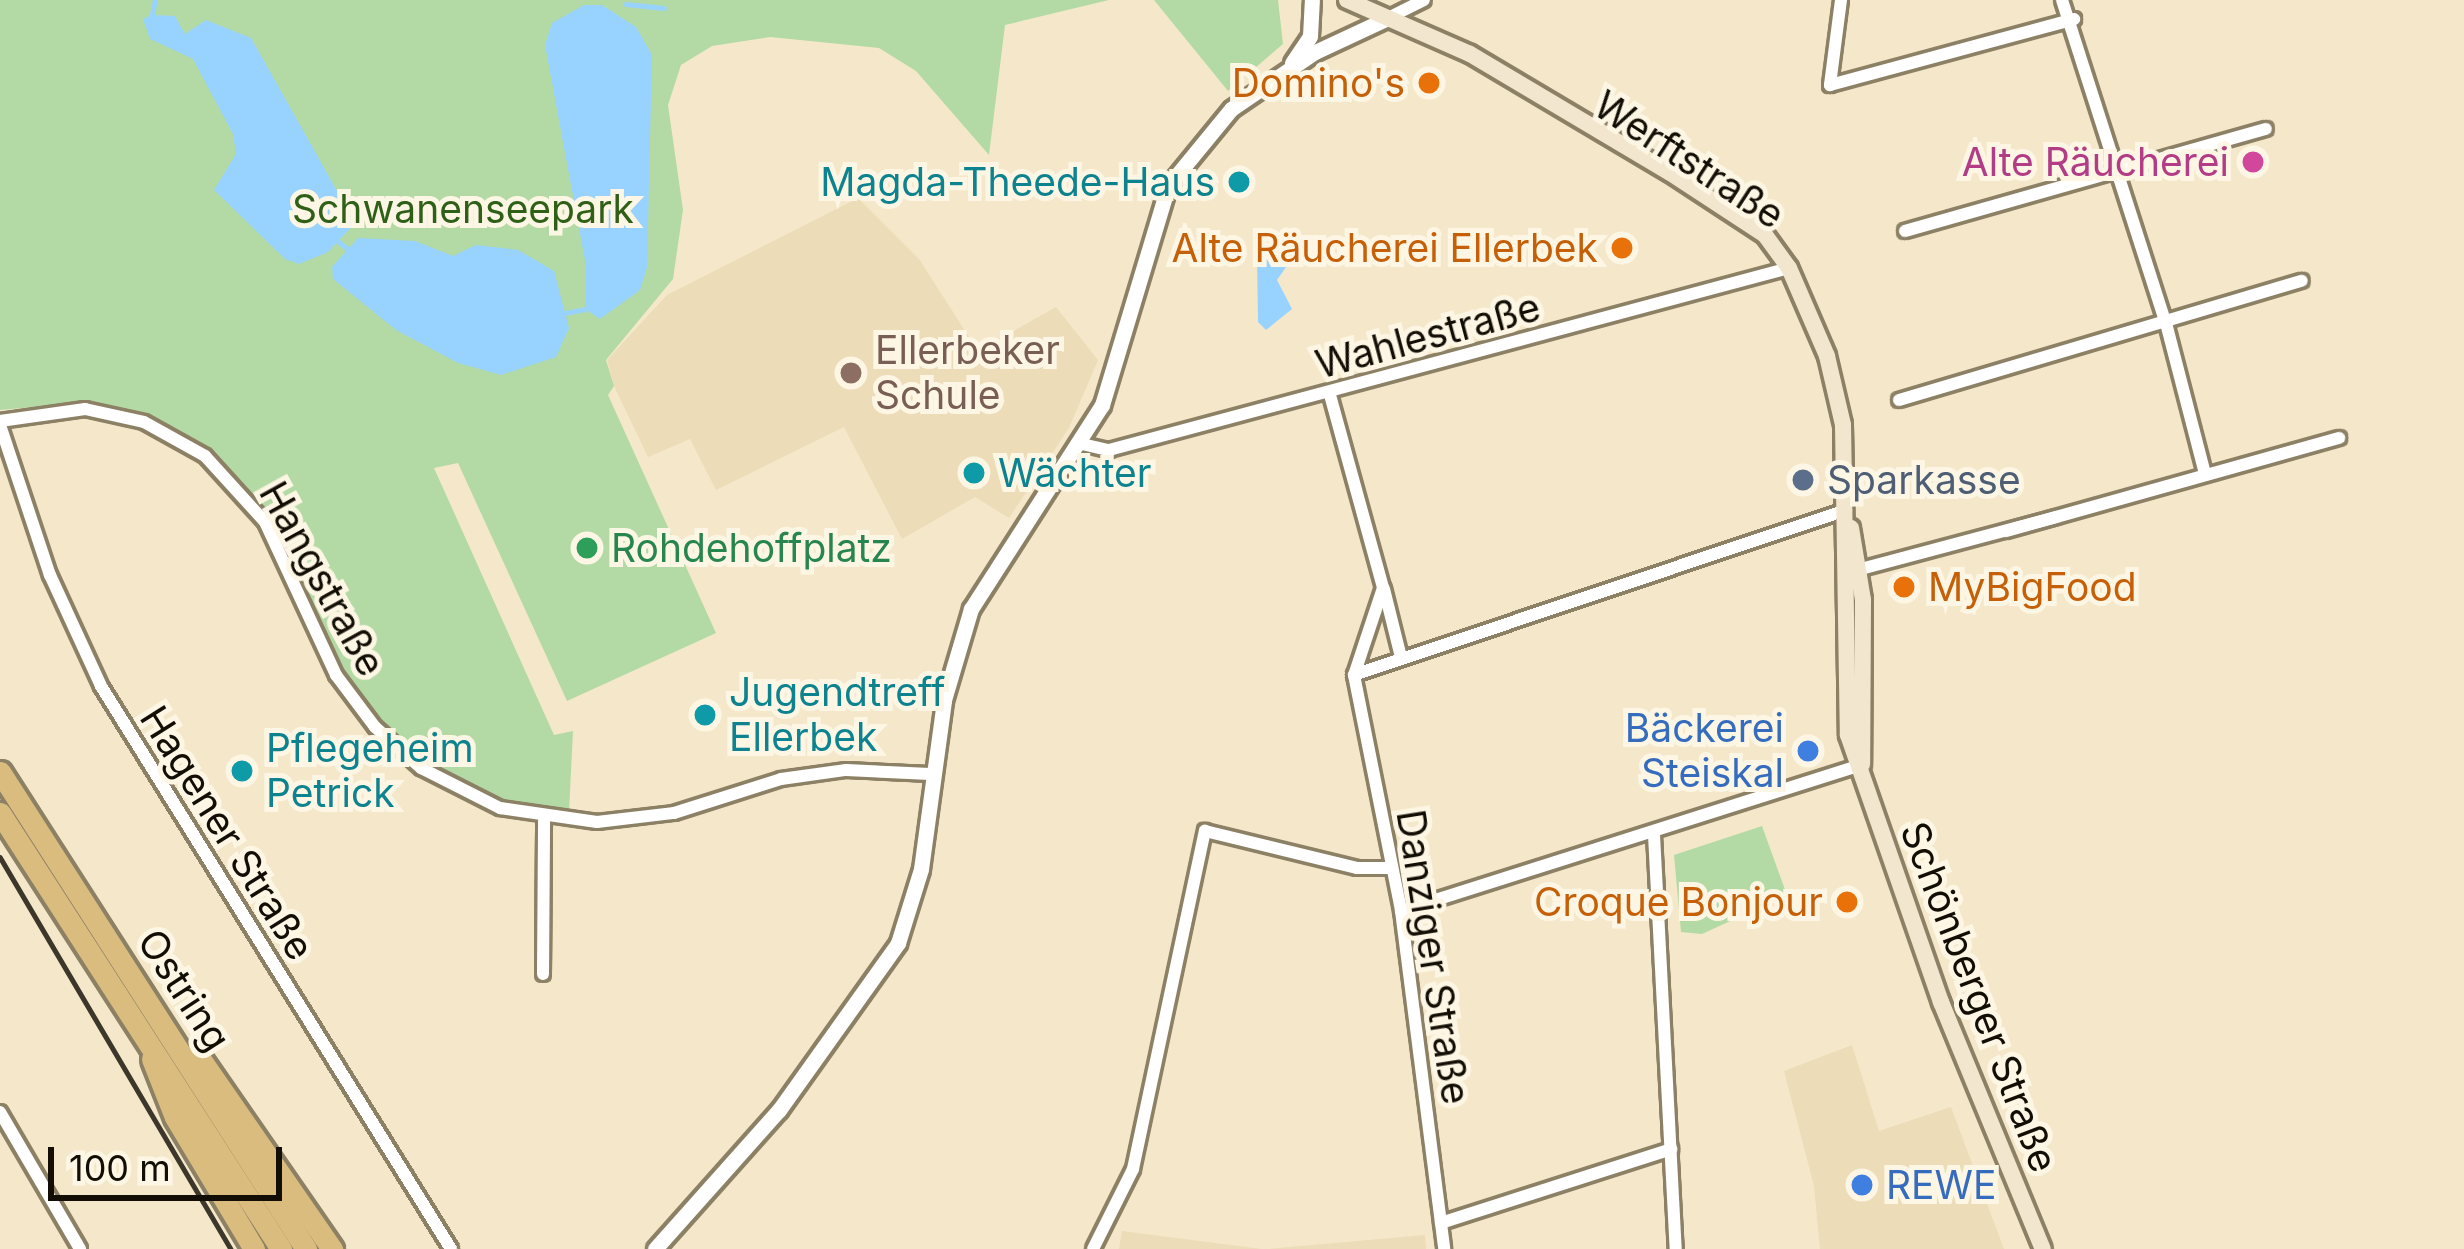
<!DOCTYPE html>
<meta charset="utf-8">
<style>
body{margin:0}
#map{position:relative;width:2464px;height:1249px;overflow:hidden;background:#f5e8ca;font-family:Inter,sans-serif}
div>[style]{position:absolute}
[style*='--x']{left:calc(var(--x)*1px);top:calc(var(--y)*1px);width:calc(var(--w)*1px);rotate:calc(var(--a)*1deg)}
.built>*{inset:0;background:#ecdcb8}
.green>*{inset:0;background:#b3daa4}
.water>*{inset:0;background:#97d3fe}
.stream>*{height:4.5px;margin:-2.25px;padding:0 2.25px;transform-origin:2.25px;border-radius:2.25px;background:#97d3fe}
.roads{filter:drop-shadow(3px 0 #8c8065) drop-shadow(-3px 0 #8c8065) drop-shadow(0 3px #8c8065) drop-shadow(0 -3px #8c8065)}
.minor>*{height:12px;margin:-6px;padding:0 6px;transform-origin:6px;border-radius:6px;background:#fff}
.tertiary>*{height:15px;margin:-7.5px;padding:0 7.5px;transform-origin:7.5px;border-radius:7.5px;background:#fff}
.secondary>*{height:16px;margin:-8px;padding:0 8px;transform-origin:8px;border-radius:8px;background:#f2e6cf}
.trunk>*{height:21px;margin:-10.5px;padding:0 10.5px;transform-origin:10.5px;border-radius:10.5px;background:#dbbc7f}
.rail>*{height:4.5px;margin:-2.25px;padding:0 2.25px;transform-origin:2.25px;border-radius:2.25px;background:#3c372a}
.dots>*{width:33px;height:33px;translate:-50% -50%;box-sizing:border-box;border:6px solid #fdf6e4;border-radius:50%}
span{translate:-50% -50%;white-space:nowrap;text-align:center;line-height:1.15;-webkit-text-stroke:10px #fdf6e4;paint-order:stroke}
.food-label{font-size:39px;color:#c56008}
.right{translate:-100% -50%;text-align:right}
.left{translate:0 -50%;text-align:left}
.street-label{font-size:39px;color:#120e05}
.hotel-label{font-size:39px;color:#b23c85}
.culture-label{font-size:39px;color:#0d838f}
.park-label{font-size:39px;color:#2f6017}
.education-label{font-size:39px;color:#785e54}
.service-label{font-size:39px;color:#4e5e75}
.leisure-label{font-size:39px;color:#27864d}
.shop-label{font-size:39px;color:#366cbe}
.scale{position:absolute;left:48px;top:1147px;width:234px;height:54px;box-sizing:border-box;border:6px solid #120e05;border-top:0;padding-left:15px;font-size:36px;line-height:42px;white-space:nowrap;color:#120e05;-webkit-text-stroke:9px #fdf6e4;paint-order:stroke}
</style>
<div id="map">
<div class="built">
<i style="clip-path:polygon(858px 198px,919px 259px,978px 351px,1056px 307px,1098px 360px,1069px 428px,1009px 518px,975px 497px,902px 539px,844px 427px,716px 490px,690px 439px,648px 457px,614px 386px,607px 360px,667px 295px)"></i>
<i style="clip-path:polygon(1852px 1045px,1879px 1131px,1951px 1107px,2004px 1249px,1820px 1249px,1814px 1186px,1784px 1071px)"></i>
<i style="clip-path:polygon(1122px 1231px,1262px 1249px,1119px 1249px)"></i>
<i style="clip-path:polygon(1425px 1235px,1426px 1249px,1268px 1249px)"></i>
</div>
<div class="green">
<i style="clip-path:polygon(0 0,1109px 0,1005px 25px,989px 155px,916px 71px,879px 48px,770px 37px,712px 46px,681px 65px,668px 105px,683px 210px,673px 279px,606px 360px,614px 386px,608px 395px,716px 633px,567px 701px,458px 463px,434px 468px,554px 735px,573px 731px,569px 812px,508px 803px,453px 779px,384px 724px,346px 673px,271px 516px,205px 445px,147px 417px,89px 402px,0 410px)"></i>
<i style="clip-path:polygon(1154px 0,1278px 0,1283px 44px,1228px 91px)"></i>
<i style="clip-path:polygon(1762px 826px,1787px 895px,1702px 934px,1681px 932px,1674px 855px)"></i>
</div>
<div class="water">
<i style="clip-path:polygon(584px 5px,602px 5px,636px 27px,652px 55px,647px 268px,640px 290px,600px 319px,585px 309px,586px 266px,545px 45px,552px 23px)"></i>
<i style="clip-path:polygon(152px 15px,175px 16px,185px 34px,206px 20px,251px 38px,355px 223px,328px 252px,299px 264px,285px 259px,214px 190px,236px 154px,233px 134px,193px 59px,150px 39px,143px 19px)"></i>
<i style="clip-path:polygon(358px 238px,415px 241px,453px 256px,476px 245px,518px 250px,554px 271px,569px 328px,556px 357px,501px 375px,458px 363px,396px 330px,333px 279px,332px 267px)"></i>
<i style="clip-path:polygon(1282px 242px,1291px 260px,1277px 280px,1292px 309px,1266px 330px,1258px 322px,1257px 259px)"></i>
</div>
<div class="stream">
<i style="--x:626;--y:4;--w:38;--a:6"></i>
<i style="--x:152;--y:15;--w:15;--a:-79"></i>
<i style="--x:339;--y:242;--w:10;--a:37"></i>
<i style="--x:565;--y:313;--w:20;--a:-11"></i>
</div>
<div class="roads">
<div class="minor">
<i style="--x:1841;--y:0;--w:86;--a:97.4"></i>
<i style="--x:1830;--y:85;--w:253;--a:-15.1"></i>
<i style="--x:2062;--y:0;--w:339;--a:72.2"></i>
<i style="--x:2166;--y:323;--w:156;--a:75.5"></i>
<i style="--x:1388;--y:18;--w:40;--a:-26.6"></i>
<i style="--x:1905;--y:231;--w:375;--a:-15.8"></i>
<i style="--x:1330;--y:395;--w:200;--a:74.6"></i>
<i style="--x:1383;--y:588;--w:92;--a:108.4"></i>
<i style="--x:1899;--y:400;--w:420;--a:-16.5"></i>
<i style="--x:0;--y:421;--w:86;--a:-8"></i>
<i style="--x:85;--y:409;--w:60;--a:12.4"></i>
<i style="--x:144;--y:422;--w:70;--a:29.1"></i>
<i style="--x:205;--y:456;--w:89;--a:47.7"></i>
<i style="--x:265;--y:522;--w:169;--a:65.1"></i>
<i style="--x:336;--y:675;--w:65;--a:53.1"></i>
<i style="--x:375;--y:727;--w:62;--a:41.7"></i>
<i style="--x:421;--y:768;--w:89;--a:26.9"></i>
<i style="--x:500;--y:808;--w:98;--a:8.2"></i>
<i style="--x:597;--y:822;--w:78;--a:-6.7"></i>
<i style="--x:674;--y:813;--w:112;--a:-17.6"></i>
<i style="--x:781;--y:779;--w:66;--a:-7.9"></i>
<i style="--x:846;--y:770;--w:84;--a:2.7"></i>
<i style="--x:0;--y:425;--w:158;--a:71.6"></i>
<i style="--x:50;--y:575;--w:122;--a:65.3"></i>
<i style="--x:101;--y:686;--w:663;--a:58.13"></i>
<i style="--x:1082;--y:444;--w:28;--a:13"></i>
<i style="--x:1109;--y:450;--w:704;--a:-14.98"></i>
<i style="--x:2006;--y:531;--w:346;--a:-15.6"></i>
<i style="--x:1861;--y:569;--w:202;--a:-14.9"></i>
<i style="--x:1384;--y:589;--w:70;--a:76"></i>
<i style="--x:1354;--y:675;--w:241;--a:78.7"></i>
<i style="--x:1401;--y:911;--w:341;--a:82.7"></i>
<i style="--x:1354;--y:675;--w:519;--a:-18.54"></i>
<i style="--x:1654;--y:835;--w:415;--a:87"></i>
<i style="--x:1401;--y:911;--w:484;--a:-17.6"></i>
<i style="--x:543;--y:974;--w:156;--a:-89.6"></i>
<i style="--x:0;--y:1112;--w:159;--a:59.7"></i>
<i style="--x:1441;--y:1223;--w:242;--a:-17.8"></i>
<i style="--x:1093;--y:1249;--w:89;--a:-63.4"></i>
<i style="--x:1133;--y:1169;--w:346;--a:-78"></i>
<i style="--x:1205;--y:831;--w:156;--a:13.7"></i>
<i style="--x:1357;--y:868;--w:35;--a:0"></i>
</div>
<div class="tertiary">
<i style="--x:1292;--y:63;--w:32;--a:-56"></i>
<i style="--x:1310;--y:36;--w:36;--a:-87"></i>
<i style="--x:655;--y:1249;--w:186;--a:-48.3"></i>
<i style="--x:779;--y:1110;--w:205;--a:-54.5"></i>
<i style="--x:898;--y:943;--w:77;--a:-72.7"></i>
<i style="--x:921;--y:869;--w:171;--a:-82.2"></i>
<i style="--x:944;--y:700;--w:95;--a:-73.5"></i>
<i style="--x:971;--y:609;--w:242;--a:-57.3"></i>
<i style="--x:1102;--y:405;--w:229;--a:-73.2"></i>
<i style="--x:1168;--y:186;--w:99;--a:-50.7"></i>
<i style="--x:1231;--y:109;--w:102;--a:-34.2"></i>
<i style="--x:1315;--y:52;--w:81;--a:-25"></i>
</div>
<div class="secondary">
<i style="--x:1347;--y:0;--w:134;--a:23.7"></i>
<i style="--x:1470;--y:54;--w:231;--a:30.7"></i>
<i style="--x:1669;--y:172;--w:115;--a:33.3"></i>
<i style="--x:1765;--y:235;--w:41;--a:54"></i>
<i style="--x:1789;--y:268;--w:96;--a:66.6"></i>
<i style="--x:1827;--y:356;--w:71;--a:76.9"></i>
<i style="--x:1843;--y:425;--w:310;--a:89.1"></i>
<i style="--x:1848;--y:735;--w:283;--a:70.8"></i>
<i style="--x:1941;--y:1002;--w:267;--a:67.6"></i>
<i style="--x:1851;--y:528;--w:73;--a:80.5"></i>
<i style="--x:1863;--y:600;--w:164;--a:90.3"></i>
</div>
<div class="trunk">
<i style="--x:0;--y:772;--w:567;--a:57.32"></i>
<i style="--x:0;--y:813;--w:519;--a:57.2"></i>
<i style="--x:199;--y:1057;--w:234;--a:55.3"></i>
<i style="--x:152;--y:1059;--w:62;--a:68.4"></i>
<i style="--x:175;--y:1117;--w:154;--a:59.1"></i>
</div>
</div>
<div class="rail">
<i style="--x:0;--y:857;--w:455;--a:59.5"></i>
</div>
<div class="dots">
<i style="left:1429px;top:83px;background:#e8710a"></i>
<i style="left:2253px;top:162px;background:#d1479c"></i>
<i style="left:1239px;top:182px;background:#0f9aa8"></i>
<i style="left:1622px;top:248px;background:#e8710a"></i>
<i style="left:851px;top:373px;background:#8d6e63"></i>
<i style="left:974px;top:473px;background:#0f9aa8"></i>
<i style="left:1803px;top:480px;background:#5c6f8a"></i>
<i style="left:587px;top:548px;background:#2e9e5b"></i>
<i style="left:1904px;top:587px;background:#e8710a"></i>
<i style="left:705px;top:715px;background:#0f9aa8"></i>
<i style="left:1808px;top:751px;background:#3f7fe0"></i>
<i style="left:242px;top:771px;background:#0f9aa8"></i>
<i style="left:1847px;top:902px;background:#e8710a"></i>
<i style="left:1862px;top:1185px;background:#3f7fe0"></i>
</div>
<div class="food-label">
<span class="right" style="left:1405px;top:83px">Domino's</span>
<span class="right" style="left:1598px;top:248px">Alte Räucherei Ellerbek</span>
<span class="left" style="left:1928px;top:587px">MyBigFood</span>
<span class="right" style="left:1823px;top:902px">Croque Bonjour</span>
</div>
<div class="street-label">
<span style="left:1689px;top:160px;rotate:33deg">Werftstraße</span>
<span style="left:1428px;top:336px;rotate:-15deg">Wahlestraße</span>
<span style="left:322px;top:579px;rotate:61deg">Hangstraße</span>
<span style="left:227px;top:833px;rotate:58deg">Hagener Straße</span>
<span style="left:1433px;top:957px;rotate:81deg">Danziger Straße</span>
<span style="left:184px;top:990px;rotate:57deg">Ostring</span>
<span style="left:1979px;top:997px;rotate:69deg">Schönberger Straße</span>
</div>
<div class="hotel-label">
<span class="right" style="left:2229px;top:162px">Alte Räucherei</span>
</div>
<div class="culture-label">
<span class="right" style="left:1215px;top:182px">Magda-Theede-Haus</span>
<span class="left" style="left:998px;top:473px">Wächter</span>
<span class="left" style="left:729px;top:715px">Jugendtreff<br>Ellerbek</span>
<span class="left" style="left:266px;top:771px">Pflegeheim<br>Petrick</span>
</div>
<div class="park-label">
<span style="left:463px;top:209px">Schwanenseepark</span>
</div>
<div class="education-label">
<span class="left" style="left:875px;top:373px">Ellerbeker<br>Schule</span>
</div>
<div class="service-label">
<span class="left" style="left:1827px;top:480px">Sparkasse</span>
</div>
<div class="leisure-label">
<span class="left" style="left:611px;top:548px">Rohdehoffplatz</span>
</div>
<div class="shop-label">
<span class="right" style="left:1784px;top:751px">Bäckerei<br>Steiskal</span>
<span class="left" style="left:1886px;top:1185px">REWE</span>
</div>
<div class="scale">100 m</div>
</div>
